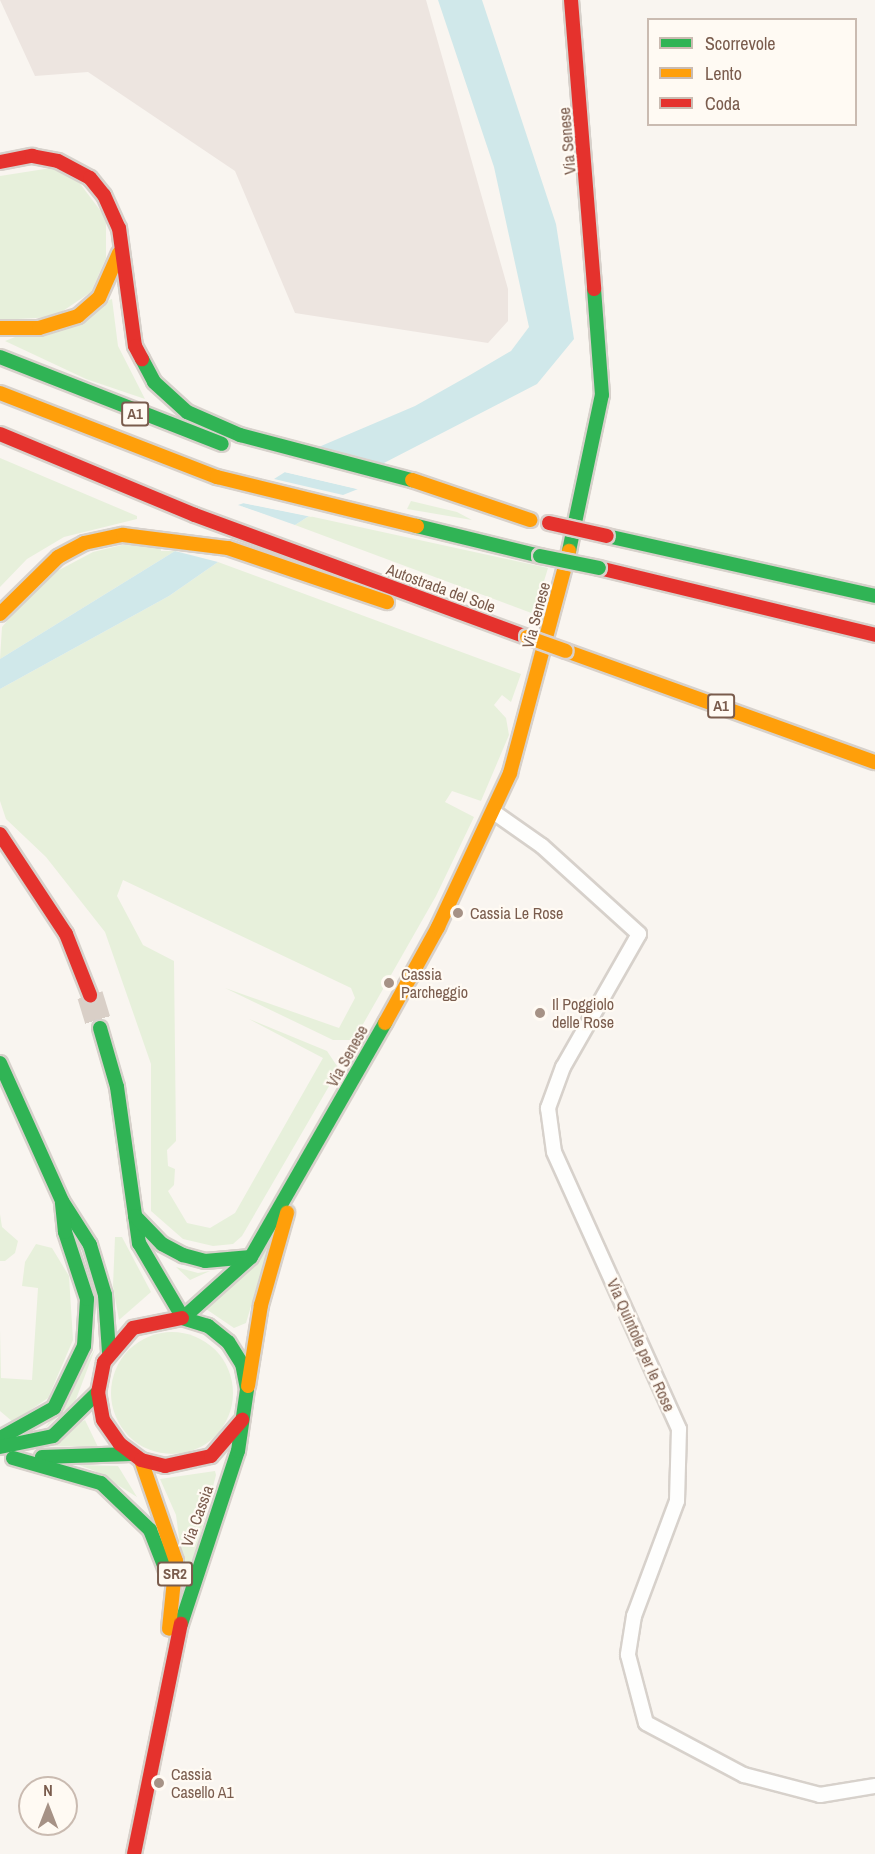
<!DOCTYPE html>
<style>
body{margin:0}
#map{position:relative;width:875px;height:1854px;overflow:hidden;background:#f9f5f0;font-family:"Archivo Narrow",sans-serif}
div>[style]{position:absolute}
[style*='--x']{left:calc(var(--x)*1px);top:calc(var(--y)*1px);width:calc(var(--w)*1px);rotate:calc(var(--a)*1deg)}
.industrial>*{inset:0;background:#ede5e0}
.green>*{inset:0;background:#e7f0db}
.round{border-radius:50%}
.water>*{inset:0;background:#d0e8ea}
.pier>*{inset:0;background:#f9f5f0}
.highway-tunnel>*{height:26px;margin-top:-13px;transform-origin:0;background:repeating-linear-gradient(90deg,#d9cfc7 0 26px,transparent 0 39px)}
.roads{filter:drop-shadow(2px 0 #d7d1cb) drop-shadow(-2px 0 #d7d1cb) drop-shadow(0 2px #d7d1cb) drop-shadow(0 -2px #d7d1cb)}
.street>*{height:14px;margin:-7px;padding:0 7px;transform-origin:7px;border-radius:7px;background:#fefefd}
.fast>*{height:14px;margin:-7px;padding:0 7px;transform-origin:7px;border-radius:7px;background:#30b455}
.slow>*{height:14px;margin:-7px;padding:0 7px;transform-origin:7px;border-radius:7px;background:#ff9f0a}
.jam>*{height:14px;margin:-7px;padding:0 7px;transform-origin:7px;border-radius:7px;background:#e5322d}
.bridges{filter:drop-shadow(2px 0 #dad1cc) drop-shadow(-2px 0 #dad1cc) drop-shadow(0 2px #dad1cc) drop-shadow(0 -2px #dad1cc)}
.fast-bridge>*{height:14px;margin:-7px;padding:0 7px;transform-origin:7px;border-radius:7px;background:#30b455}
.slow-bridge>*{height:14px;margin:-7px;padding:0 7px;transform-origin:7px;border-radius:7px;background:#ff9f0a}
.jam-bridge>*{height:14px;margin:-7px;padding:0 7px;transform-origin:7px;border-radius:7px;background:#e5322d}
.dots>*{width:16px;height:16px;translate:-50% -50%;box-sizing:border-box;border:3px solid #fffaf3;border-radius:50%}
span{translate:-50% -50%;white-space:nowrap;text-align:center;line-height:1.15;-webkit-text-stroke:4.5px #fffaf3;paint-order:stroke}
.shield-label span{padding:2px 4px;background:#fffaf3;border:2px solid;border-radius:4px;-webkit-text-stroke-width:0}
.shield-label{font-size:15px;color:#7a5c4d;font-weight:700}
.street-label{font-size:16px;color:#7a5c4d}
.poi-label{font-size:16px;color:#7a5c4d}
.left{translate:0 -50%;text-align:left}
.legend{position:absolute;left:647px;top:18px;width:210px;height:108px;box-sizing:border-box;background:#fffaf3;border:2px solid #cabbb1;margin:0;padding:8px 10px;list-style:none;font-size:18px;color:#7a5c4d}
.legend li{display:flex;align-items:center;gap:12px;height:30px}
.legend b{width:30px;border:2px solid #cabbb1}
.north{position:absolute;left:18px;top:1776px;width:60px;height:60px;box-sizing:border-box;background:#fffaf3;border:2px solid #cabbb1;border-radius:50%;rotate:0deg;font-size:16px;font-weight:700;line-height:24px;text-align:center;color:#7a5c4d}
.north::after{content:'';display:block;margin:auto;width:21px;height:27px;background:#a69286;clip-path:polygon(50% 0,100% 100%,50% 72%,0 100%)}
</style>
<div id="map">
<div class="industrial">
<i style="clip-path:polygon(0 0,426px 0,508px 289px,508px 321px,488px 343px,295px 313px,235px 171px,88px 72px,35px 76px)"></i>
</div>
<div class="green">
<i style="clip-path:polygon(51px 168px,78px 181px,106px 218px,106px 258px,91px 292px,54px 317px,0 320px,0 176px)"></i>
<i style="clip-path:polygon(112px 299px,118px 346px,145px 399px,86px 379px,5px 341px)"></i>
<i style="clip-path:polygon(0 458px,137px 516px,137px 519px,64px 537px,27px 559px,0 587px)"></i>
<i style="clip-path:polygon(411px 501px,457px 512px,472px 520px,407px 509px)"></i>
<i style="clip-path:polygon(309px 516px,548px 568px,534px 614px,295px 525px)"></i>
<i style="clip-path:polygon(122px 545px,161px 545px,161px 551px,175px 551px,0 659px,2px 627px,44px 578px,93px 552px)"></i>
<i style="clip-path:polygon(218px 562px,521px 674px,511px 702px,502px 695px,494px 705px,506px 718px,509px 735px,481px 801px,452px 791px,445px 802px,474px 817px,436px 896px,354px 1040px,333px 1040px,225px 988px,339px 1028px,355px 998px,351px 988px,123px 880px,117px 896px,143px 945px,174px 961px,176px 1141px,167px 1150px,168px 1166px,175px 1169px,174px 1185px,168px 1191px,187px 1223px,210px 1228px,235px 1213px,323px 1058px,249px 1019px,327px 1051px,339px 1069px,242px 1236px,233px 1244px,213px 1246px,183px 1239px,151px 1211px,151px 1064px,105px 932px,46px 857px,6px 819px,0 801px,0 689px,169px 596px)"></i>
<i style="clip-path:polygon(0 1214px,2px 1227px,18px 1241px,15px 1253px,5px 1261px,0 1261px)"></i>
<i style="clip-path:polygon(276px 1222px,246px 1323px,234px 1328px,206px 1309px,254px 1263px)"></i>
<i style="clip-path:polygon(115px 1237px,122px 1237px,151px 1292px,119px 1320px,113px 1286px)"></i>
<i style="clip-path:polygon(36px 1244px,52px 1248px,69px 1276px,73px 1340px,48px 1398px,13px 1422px,0 1411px,0 1329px,1px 1378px,32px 1380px,38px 1288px,22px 1286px,25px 1262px)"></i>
<i style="clip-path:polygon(176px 1267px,198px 1273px,210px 1271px,190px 1280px)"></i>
<i class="round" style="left:111px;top:1332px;width:122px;height:122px"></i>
<i style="clip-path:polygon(95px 1349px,75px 1402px,45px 1428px)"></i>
<i style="clip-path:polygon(85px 1420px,98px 1447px,44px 1446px,81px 1422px)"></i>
<i style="clip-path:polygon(79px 1465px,118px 1466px,137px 1497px,95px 1471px)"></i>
<i style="clip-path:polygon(215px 1471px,216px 1475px,186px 1591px,176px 1515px,160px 1479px)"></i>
</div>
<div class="water">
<i style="clip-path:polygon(438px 0,482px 0,556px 224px,574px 339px,537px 384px,382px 464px,314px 449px,415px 406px,470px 375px,511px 351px,529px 327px,494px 167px)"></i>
<i style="clip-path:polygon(285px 472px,358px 489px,343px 495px,274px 479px)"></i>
<i style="clip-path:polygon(244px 503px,309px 516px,295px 525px,238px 505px)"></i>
<i style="clip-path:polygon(175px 551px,218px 562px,169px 596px,0 689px,0 659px)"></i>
</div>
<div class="pier">
<i style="clip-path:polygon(285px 469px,359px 486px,361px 490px,280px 471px)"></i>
<i style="clip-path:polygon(245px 500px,309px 513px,312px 517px,238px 502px)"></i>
<i style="clip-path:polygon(235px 504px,298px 527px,294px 528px)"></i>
</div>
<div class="highway-tunnel">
<i style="--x:90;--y:995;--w:34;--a:73"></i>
</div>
<div class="roads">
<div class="street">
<i style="--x:495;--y:813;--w:57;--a:35.1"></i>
<i style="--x:542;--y:846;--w:131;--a:42.2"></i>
<i style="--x:639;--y:934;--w:153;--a:119.7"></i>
<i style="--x:563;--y:1067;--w:44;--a:110.1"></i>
<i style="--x:548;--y:1108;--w:44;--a:82.2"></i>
<i style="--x:554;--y:1152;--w:304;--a:65.7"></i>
<i style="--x:679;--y:1429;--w:72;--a:91.6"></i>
<i style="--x:677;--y:1501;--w:123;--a:110.5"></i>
<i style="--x:634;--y:1616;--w:39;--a:99"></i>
<i style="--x:628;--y:1655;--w:70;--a:75.2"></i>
<i style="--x:646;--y:1723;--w:111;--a:28"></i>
<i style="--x:744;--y:1775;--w:79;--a:14.7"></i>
<i style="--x:820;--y:1795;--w:56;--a:-9.3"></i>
</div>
<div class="fast">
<i style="--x:0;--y:357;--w:238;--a:21.4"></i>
<i style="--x:142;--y:359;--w:26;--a:62"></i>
<i style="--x:154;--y:382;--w:45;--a:42.3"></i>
<i style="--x:187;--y:412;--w:58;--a:23.5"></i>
<i style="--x:240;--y:435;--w:178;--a:14.7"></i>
<i style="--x:417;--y:526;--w:127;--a:13.7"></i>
<i style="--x:607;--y:536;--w:275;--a:12.6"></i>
<i style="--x:569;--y:551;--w:159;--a:-78.1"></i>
<i style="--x:602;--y:395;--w:106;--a:-94.3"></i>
<i style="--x:100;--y:1028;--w:61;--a:73.9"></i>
<i style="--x:117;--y:1087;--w:158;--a:82"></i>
<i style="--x:139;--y:1243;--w:87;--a:59.6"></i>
<i style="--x:0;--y:1063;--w:151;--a:65.8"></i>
<i style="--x:62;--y:1201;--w:52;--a:57.5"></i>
<i style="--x:90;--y:1245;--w:52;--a:73.3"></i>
<i style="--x:105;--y:1295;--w:57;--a:86"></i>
<i style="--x:135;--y:1216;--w:39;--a:46"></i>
<i style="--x:162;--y:1244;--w:24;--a:28"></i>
<i style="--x:183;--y:1255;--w:23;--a:15"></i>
<i style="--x:205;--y:1261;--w:46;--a:-5"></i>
<i style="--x:183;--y:1318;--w:91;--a:-41.9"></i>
<i style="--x:251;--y:1257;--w:270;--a:-60.2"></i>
<i style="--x:0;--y:1438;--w:62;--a:-29.1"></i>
<i style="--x:54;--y:1408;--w:69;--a:-64.2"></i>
<i style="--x:84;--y:1346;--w:47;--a:-86.3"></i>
<i style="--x:87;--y:1299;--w:71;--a:-108.2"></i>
<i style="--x:65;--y:1232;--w:30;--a:-96"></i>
<i style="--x:0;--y:1447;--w:54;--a:-11.7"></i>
<i style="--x:53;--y:1436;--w:63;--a:-44.4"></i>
<i style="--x:42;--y:1457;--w:89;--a:-1.9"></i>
<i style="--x:13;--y:1458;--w:91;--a:15.9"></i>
<i style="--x:101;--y:1483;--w:68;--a:43.8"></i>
<i style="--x:150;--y:1530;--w:52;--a:68.4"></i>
<i style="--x:181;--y:1624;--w:182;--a:-71.8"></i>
<i style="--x:238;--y:1451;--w:63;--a:-81.7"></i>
<i style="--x:247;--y:1389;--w:25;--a:-101"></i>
<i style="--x:242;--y:1364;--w:26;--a:-122"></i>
<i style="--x:228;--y:1342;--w:26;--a:-141"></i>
<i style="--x:208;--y:1326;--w:27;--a:-163"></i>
</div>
<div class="slow">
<i style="--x:0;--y:328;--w:39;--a:0"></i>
<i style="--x:39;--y:328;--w:41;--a:-17.1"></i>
<i style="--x:78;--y:316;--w:28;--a:-41"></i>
<i style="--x:99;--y:298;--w:49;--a:-66"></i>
<i style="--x:0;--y:393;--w:233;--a:21.2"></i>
<i style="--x:217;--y:477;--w:206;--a:13.8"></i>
<i style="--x:412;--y:480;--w:125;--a:18.7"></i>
<i style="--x:0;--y:614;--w:81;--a:-44.5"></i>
<i style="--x:58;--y:557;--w:30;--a:-28"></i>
<i style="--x:84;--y:543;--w:40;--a:-12"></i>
<i style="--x:123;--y:535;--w:106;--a:7.1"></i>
<i style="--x:228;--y:548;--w:168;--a:18.8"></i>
<i style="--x:566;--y:651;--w:328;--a:19.8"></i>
<i style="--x:385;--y:1023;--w:110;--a:-61.1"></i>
<i style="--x:438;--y:927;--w:170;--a:-64.9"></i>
<i style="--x:510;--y:773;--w:230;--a:-75.1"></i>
<i style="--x:248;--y:1386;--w:82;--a:-80.9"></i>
<i style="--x:261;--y:1305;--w:96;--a:-74.2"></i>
<i style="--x:141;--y:1460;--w:107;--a:70.9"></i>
<i style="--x:176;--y:1561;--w:68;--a:95.9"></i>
</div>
<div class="jam">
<i style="--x:571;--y:0;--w:290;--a:85.4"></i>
<i style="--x:0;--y:162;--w:33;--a:-11"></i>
<i style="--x:32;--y:156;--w:26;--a:11"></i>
<i style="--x:58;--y:161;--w:36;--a:28"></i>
<i style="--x:90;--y:178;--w:22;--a:51"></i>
<i style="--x:104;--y:195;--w:36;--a:66"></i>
<i style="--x:119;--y:228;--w:119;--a:82.3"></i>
<i style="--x:135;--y:346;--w:15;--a:62"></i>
<i style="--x:0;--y:434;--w:211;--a:22.6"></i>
<i style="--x:195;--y:515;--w:354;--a:20.2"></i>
<i style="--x:599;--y:568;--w:284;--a:13.6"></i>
<i style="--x:0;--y:834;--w:120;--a:56.6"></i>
<i style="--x:66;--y:934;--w:66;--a:68.5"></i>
<i style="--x:182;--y:1318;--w:50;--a:168.5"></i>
<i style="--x:133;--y:1328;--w:45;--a:130.5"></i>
<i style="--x:104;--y:1362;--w:31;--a:101"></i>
<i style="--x:98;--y:1392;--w:28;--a:80"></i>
<i style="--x:103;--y:1420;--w:29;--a:55"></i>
<i style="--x:120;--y:1444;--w:26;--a:37"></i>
<i style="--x:141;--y:1460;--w:25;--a:14"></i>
<i style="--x:165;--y:1466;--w:47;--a:-12.3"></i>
<i style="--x:211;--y:1456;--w:48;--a:-49.3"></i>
<i style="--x:134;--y:1854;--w:235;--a:-78.5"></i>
</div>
</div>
<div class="bridges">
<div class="fast-bridge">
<i style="--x:540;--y:556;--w:60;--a:11.5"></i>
</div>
<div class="slow-bridge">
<i style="--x:527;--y:637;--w:41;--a:19.7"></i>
</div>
<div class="jam-bridge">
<i style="--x:549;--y:523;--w:59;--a:12.6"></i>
</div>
</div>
<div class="dots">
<i style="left:458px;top:913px;background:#a69286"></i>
<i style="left:389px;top:983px;background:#a69286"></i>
<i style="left:540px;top:1013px;background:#a69286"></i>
<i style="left:159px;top:1783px;background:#a69286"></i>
</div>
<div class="shield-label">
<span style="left:135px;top:414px">A1</span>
<span style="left:721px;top:706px">A1</span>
<span style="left:175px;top:1574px">SR2</span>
</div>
<div class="street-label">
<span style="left:567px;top:141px;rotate:-95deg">Via Senese</span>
<span style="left:441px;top:588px;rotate:20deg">Autostrada del Sole</span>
<span style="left:536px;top:615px;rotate:-75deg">Via Senese</span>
<span style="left:347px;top:1056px;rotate:-61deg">Via Senese</span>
<span style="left:641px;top:1345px;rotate:66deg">Via Quintole per le Rose</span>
<span style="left:197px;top:1516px;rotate:-70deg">Via Cassia</span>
</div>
<div class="poi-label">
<span class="left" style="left:470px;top:913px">Cassia Le Rose</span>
<span class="left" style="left:401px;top:983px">Cassia<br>Parcheggio</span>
<span class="left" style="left:552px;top:1013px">Il Poggiolo<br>delle Rose</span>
<span class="left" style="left:171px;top:1783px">Cassia<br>Casello A1</span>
</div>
<ul class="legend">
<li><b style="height:8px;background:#30b455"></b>Scorrevole</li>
<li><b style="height:8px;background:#ff9f0a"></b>Lento</li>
<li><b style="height:8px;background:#e5322d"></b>Coda</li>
</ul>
<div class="north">N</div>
</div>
